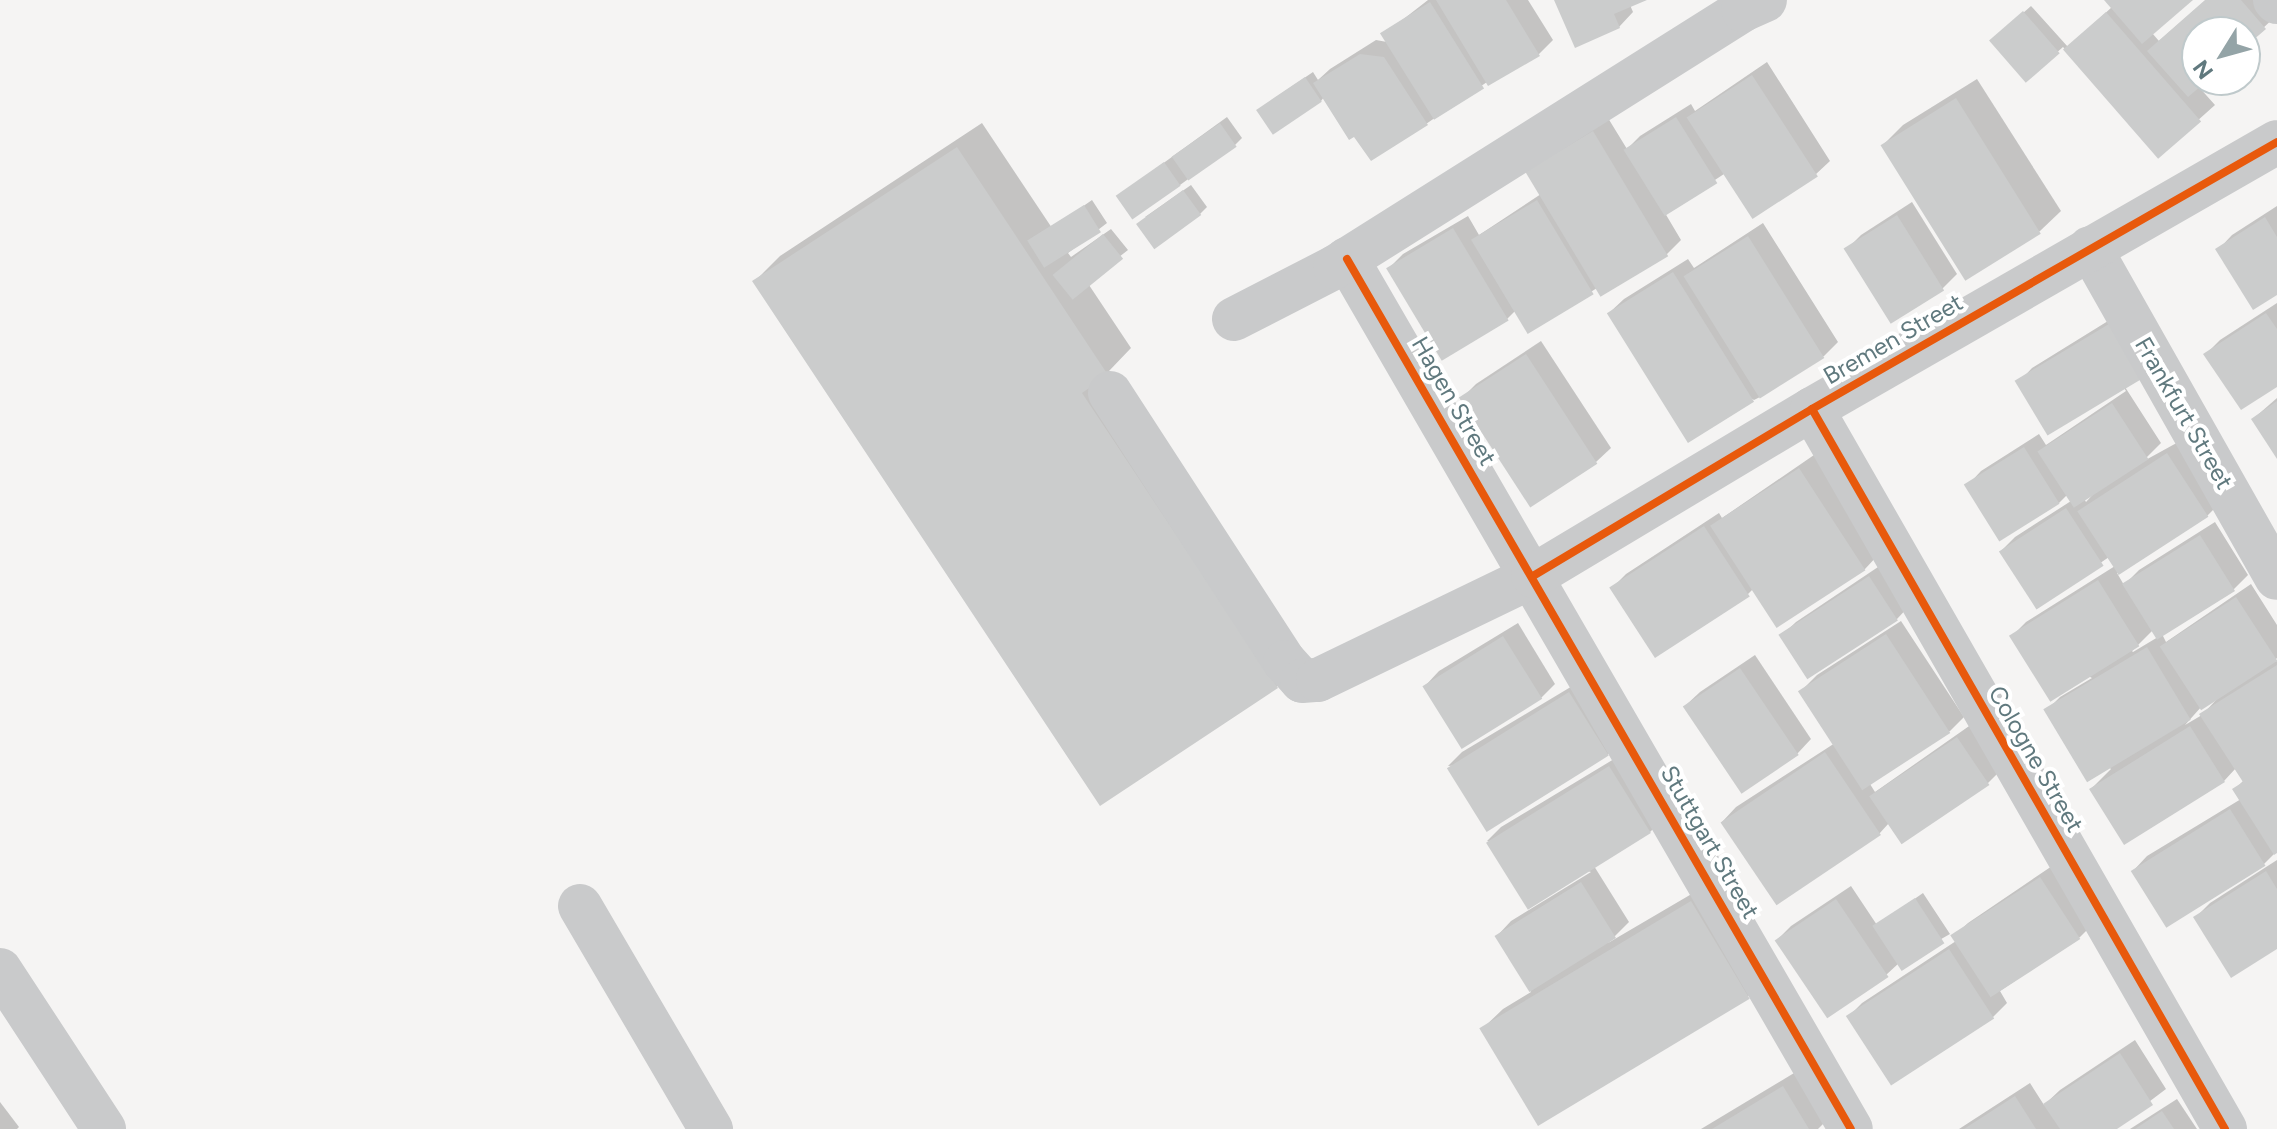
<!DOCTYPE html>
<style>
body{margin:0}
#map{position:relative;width:2277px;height:1129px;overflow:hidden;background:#f5f4f3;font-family:Figtree,sans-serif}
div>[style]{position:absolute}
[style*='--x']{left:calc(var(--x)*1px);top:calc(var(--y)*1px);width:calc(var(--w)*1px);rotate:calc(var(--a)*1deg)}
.shadow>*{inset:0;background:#0003}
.building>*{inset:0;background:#cbcccc;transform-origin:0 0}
.minor>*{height:44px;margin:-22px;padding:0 22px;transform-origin:22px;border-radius:22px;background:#c9cacb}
.cycleway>*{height:8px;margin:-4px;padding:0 4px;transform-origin:4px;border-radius:4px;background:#e8590c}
span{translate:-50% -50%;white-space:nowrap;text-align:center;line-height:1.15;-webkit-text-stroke:8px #fff;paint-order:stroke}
.street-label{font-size:24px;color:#60797e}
.north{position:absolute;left:2181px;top:16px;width:80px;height:80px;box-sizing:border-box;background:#fff;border:2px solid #bfc9cb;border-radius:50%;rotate:233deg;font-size:22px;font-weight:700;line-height:32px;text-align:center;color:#60797e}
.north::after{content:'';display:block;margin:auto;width:28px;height:36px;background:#94a4a7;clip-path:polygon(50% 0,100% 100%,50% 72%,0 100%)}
</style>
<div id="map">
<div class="shadow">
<i style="clip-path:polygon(1428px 0,1528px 0,1553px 40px,1539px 54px,1487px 82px,1426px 124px,1324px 97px,1321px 101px,1266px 104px,1313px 72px,1318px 80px,1330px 69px,1376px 40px,1387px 42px,1383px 35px)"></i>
<i style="clip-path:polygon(1556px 0,1642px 0,1630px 5px,1633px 12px,1619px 27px)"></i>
<i style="clip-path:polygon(2106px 0,2190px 0,2152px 33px,2159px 41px,2206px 0,2267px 0,2277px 15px,2245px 45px,2245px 32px,2197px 32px,2197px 80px,2205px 80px,2198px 86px,2215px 105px,2158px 156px,2063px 47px,2026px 80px,1998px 35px,2031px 6px,2068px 47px,2112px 7px)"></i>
<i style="clip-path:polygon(1767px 62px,1830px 161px,1815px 175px,1724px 174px,1665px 213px,1681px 240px,1667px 254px,1597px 288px,1529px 331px,1516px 310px,1507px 319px,1389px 268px,1403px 254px,1468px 216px,1479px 235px,1541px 194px,1528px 172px,1608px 118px,1627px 149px,1640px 136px,1691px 104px,1695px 111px)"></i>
<i style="clip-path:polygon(1977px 79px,2061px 211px,2040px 231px,1966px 278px,1883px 145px,1903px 125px)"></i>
<i style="clip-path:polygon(1227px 117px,1242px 138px,1235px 145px,1180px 185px,1118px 196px)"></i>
<i style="clip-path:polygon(982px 123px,1052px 228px,1092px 200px,1107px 223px,1068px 253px,1071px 257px,1111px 229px,1128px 250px,1087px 282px,1131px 348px,1109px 371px,1301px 662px,1276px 687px,755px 281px,780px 256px)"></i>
<i style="clip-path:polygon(1191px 185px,1207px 207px,1200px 214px,1145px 217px)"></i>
<i style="clip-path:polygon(1912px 202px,1957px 274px,1943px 288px,1892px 320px,1847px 249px,1861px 235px)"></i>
<i style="clip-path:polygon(2277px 206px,2277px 293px,2218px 250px,2232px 235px)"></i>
<i style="clip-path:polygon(1763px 223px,1838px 342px,1824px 356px,1762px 396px,1754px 400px,1609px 313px,1624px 299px,1688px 259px,1694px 268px)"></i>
<i style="clip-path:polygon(2277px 303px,2277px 385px,2206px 354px,2220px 340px)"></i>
<i style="clip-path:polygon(evenodd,2129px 308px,2125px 387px,2161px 443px,2142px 462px,2182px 440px,2221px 502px,2207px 516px,2117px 573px,2124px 585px,2139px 570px,2215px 522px,2248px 575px,2234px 589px,2162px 634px,2166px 642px,2251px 584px,2277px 625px,2277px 658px,2273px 662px,2277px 661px,2277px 851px,2258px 870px,2133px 871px,2147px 856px,2241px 799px,2235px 789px,2244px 780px,2236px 768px,2224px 781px,2091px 789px,2111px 769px,2046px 711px,2060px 697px,2092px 678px,2012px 636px,2026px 622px,2115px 566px,2109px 557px,2036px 607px,2001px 551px,2015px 537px,2071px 501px,2067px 495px,2059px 503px,1967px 486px,1981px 471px,2039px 434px,2046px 445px,2126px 391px,2124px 388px,2018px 383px,2032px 368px,2129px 308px,2097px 490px,2086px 502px,2083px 497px,2097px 490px,2129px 308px,2154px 629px,2158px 637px,2133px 652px,2132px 651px,2154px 629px,2129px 308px,2217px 699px,2202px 715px,2185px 725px,2202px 706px,2217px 699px)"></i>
<i style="clip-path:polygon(1541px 341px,1611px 448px,1596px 462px,1462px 398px,1476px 384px)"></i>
<i style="clip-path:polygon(2277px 398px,2277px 455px,2253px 419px)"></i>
<i style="clip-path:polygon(1814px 455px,1879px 554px,1865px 569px,1754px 588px,1748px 594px,1612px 588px,1626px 574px,1719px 513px,1722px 518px)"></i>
<i style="clip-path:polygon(1884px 563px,1911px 604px,1897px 619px,1781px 636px,1796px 622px)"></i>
<i style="clip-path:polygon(1901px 621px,1964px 717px,1950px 731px,1870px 784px,1875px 792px,1972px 724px,2002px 769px,1987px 784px,1889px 823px,1879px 834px,1722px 822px,1736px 807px,1835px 743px,1801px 691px,1817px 675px)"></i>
<i style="clip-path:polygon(1518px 623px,1555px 684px,1541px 698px,1425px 686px,1439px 671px)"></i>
<i style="clip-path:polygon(1755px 655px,1811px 739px,1797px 754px,1685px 706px,1700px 692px)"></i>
<i style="clip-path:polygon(1584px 679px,1622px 740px,1607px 755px,1448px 766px,1462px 752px)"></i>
<i style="clip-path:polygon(1624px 753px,1664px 818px,1650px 832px,1594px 866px,1629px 922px,1608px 943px,1712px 882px,1749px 996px,1482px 1029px,1503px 1009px,1531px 992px,1497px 936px,1511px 921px,1591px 872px,1487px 841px,1501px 827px)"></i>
<i style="clip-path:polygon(2277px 860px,2277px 947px,2196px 917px,2210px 903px)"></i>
<i style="clip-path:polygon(2055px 864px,2094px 923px,2080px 937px,2000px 991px,2007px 1003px,1993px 1017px,1892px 1084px,1848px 1017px,1862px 1003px,1956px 941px,1953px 937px,1968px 923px)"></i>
<i style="clip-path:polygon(1851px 886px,1877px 925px,1923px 893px,1950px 934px,1899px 963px,1886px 975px,1777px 940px,1791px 926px)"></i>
<i style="clip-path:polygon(2135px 1040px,2166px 1089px,2113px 1129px,1959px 1129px,2030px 1083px,2044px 1105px,2060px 1090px)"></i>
<i style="clip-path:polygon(1804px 1067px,1833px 1114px,1818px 1129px,1701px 1129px)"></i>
<i style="clip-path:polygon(2177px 1099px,2197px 1129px,2130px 1129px)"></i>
<i style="clip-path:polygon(0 1102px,19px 1127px,17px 1129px,0 1129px)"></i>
</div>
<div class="building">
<i style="clip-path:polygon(1436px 0,1506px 0,1540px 56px,1488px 86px)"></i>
<i style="clip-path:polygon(1554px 0,1647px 0,1614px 14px,1620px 28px,1575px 48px)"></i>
<i style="clip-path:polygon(2104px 0,2193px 0,2142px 44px)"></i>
<i style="clip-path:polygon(2205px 0,2241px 0,2266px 29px,2245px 47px,2245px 32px,2197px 32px,2197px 80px,2208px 80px,2188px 97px,2147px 51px)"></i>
<i style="left:1430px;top:2px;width:102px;height:59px;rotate:58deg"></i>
<i style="left:2023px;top:11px;width:56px;height:45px;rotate:49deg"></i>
<i style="left:2106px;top:12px;width:145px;height:57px;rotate:49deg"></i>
<i style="clip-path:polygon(1360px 54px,1384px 57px,1428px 125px,1371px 161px,1354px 137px,1349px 140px,1313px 83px)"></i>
<i style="left:1752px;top:75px;width:121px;height:78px;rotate:57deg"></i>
<i style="left:1305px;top:77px;width:30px;height:59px;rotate:56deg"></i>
<i style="left:1956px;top:98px;width:160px;height:89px;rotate:58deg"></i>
<i style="left:1676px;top:117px;width:78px;height:62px;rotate:58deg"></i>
<i style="left:1220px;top:123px;width:29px;height:59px;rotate:55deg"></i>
<i style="left:1593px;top:131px;width:146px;height:79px;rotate:59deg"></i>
<i style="clip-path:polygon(957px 147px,1108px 375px,1082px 393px,1278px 688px,1100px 806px,752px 281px)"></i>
<i style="left:1164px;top:162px;width:29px;height:59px;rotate:55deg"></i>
<i style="left:1183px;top:190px;width:31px;height:58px;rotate:54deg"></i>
<i style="left:1537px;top:200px;width:110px;height:77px;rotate:59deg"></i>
<i style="left:1084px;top:205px;width:32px;height:67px;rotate:58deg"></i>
<i style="left:1897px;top:215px;width:89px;height:63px;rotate:58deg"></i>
<i style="clip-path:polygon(2265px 217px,2277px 237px,2277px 295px,2253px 310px,2215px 249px)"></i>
<i style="left:1453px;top:228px;width:108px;height:78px;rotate:59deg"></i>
<i style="left:1103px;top:234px;width:32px;height:65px;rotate:51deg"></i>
<i style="left:1748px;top:236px;width:144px;height:76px;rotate:58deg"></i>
<i style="left:1673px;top:272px;width:153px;height:78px;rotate:58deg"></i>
<i style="clip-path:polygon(2266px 313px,2277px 329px,2277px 387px,2241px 410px,2203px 354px)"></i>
<i style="left:2114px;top:321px;width:64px;height:116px;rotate:59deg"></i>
<i style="left:1526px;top:354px;width:131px;height:80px;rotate:57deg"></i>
<i style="clip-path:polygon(2277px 401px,2277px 459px,2251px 419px)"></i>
<i style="left:2112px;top:403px;width:67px;height:89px;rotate:57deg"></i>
<i style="left:2024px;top:447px;width:67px;height:71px;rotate:58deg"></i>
<i style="left:2167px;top:453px;width:76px;height:107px;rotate:57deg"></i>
<i style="left:1799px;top:468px;width:122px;height:106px;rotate:57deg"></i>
<i style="left:2066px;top:508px;width:69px;height:80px;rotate:57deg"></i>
<i style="left:1704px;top:526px;width:84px;height:113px;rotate:57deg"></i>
<i style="left:2200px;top:535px;width:66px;height:92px;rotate:58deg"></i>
<i style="left:1869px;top:576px;width:53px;height:108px;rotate:57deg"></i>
<i style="left:2098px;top:580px;width:78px;height:105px;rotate:58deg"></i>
<i style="left:2236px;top:597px;width:76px;height:91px;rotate:57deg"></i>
<i style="left:1886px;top:634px;width:118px;height:105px;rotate:57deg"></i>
<i style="left:1503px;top:636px;width:74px;height:95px;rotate:58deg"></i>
<i style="left:2147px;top:647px;width:85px;height:121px;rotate:59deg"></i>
<i style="clip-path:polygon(2277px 665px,2277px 853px,2274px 855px,2232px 789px,2243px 782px,2199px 714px)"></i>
<i style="left:1740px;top:668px;width:105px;height:69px;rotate:56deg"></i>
<i style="left:1569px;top:692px;width:75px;height:144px;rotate:58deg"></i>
<i style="left:2190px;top:726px;width:66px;height:119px;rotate:58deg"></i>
<i style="left:1957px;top:737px;width:58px;height:106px;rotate:56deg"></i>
<i style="left:1825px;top:752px;width:100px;height:126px;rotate:56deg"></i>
<i style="left:1609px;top:766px;width:79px;height:145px;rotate:58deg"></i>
<i style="left:2230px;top:809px;width:67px;height:117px;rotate:58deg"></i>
<i style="clip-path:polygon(2266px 871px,2277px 889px,2277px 949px,2231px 978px,2193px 917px)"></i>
<i style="left:2040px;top:877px;width:74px;height:107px;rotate:57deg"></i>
<i style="left:1581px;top:882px;width:66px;height:102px;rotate:58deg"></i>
<i style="left:1915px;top:898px;width:54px;height:51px;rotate:57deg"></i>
<i style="left:1836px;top:899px;width:94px;height:74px;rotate:56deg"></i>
<i style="left:1691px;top:901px;width:114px;height:247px;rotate:59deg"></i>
<i style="left:1949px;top:949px;width:83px;height:123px;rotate:57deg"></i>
<i style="clip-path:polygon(2120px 1053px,2153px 1105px,2117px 1129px,2060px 1129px,2043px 1104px)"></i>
<i style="clip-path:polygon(1783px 1086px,1809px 1129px,1712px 1129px)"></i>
<i style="clip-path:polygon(2015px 1096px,2036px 1129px,1964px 1129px)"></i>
<i style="clip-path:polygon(2162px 1111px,2174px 1129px,2135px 1129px)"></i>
</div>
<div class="minor">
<i style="--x:2275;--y:0;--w:3;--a:45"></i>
<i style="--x:2090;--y:248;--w:379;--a:60.5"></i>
<i style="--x:1347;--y:259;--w:1005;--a:59.92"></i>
<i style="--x:1234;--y:319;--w:114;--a:-27.2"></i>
<i style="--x:1335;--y:267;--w:482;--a:-32.2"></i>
<i style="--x:1743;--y:10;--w:24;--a:-24"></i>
<i style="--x:1110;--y:393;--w:321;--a:57"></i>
<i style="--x:1285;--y:662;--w:25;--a:48"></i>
<i style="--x:1302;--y:681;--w:16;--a:-4"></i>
<i style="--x:1318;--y:680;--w:239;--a:-25.8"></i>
<i style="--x:1533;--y:576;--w:325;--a:-30.9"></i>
<i style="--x:1812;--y:409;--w:536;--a:-29.86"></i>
<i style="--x:1812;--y:409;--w:830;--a:60.16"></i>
<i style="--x:580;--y:906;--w:259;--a:59.6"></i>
<i style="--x:0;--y:970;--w:190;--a:56.8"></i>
</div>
<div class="cycleway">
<i style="--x:1347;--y:259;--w:1005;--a:59.92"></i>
<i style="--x:1812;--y:409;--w:830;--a:60.16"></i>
<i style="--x:1533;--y:576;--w:325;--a:-30.9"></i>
<i style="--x:1812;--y:409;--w:536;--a:-29.86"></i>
</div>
<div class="street-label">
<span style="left:1893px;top:339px;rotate:-30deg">Bremen Street</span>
<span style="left:1454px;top:401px;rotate:60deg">Hagen Street</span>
<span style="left:2184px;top:413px;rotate:60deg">Frankfurt Street</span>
<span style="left:2036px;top:759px;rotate:60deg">Cologne Street</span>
<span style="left:1710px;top:842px;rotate:60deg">Stuttgart Street</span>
</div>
<div class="north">N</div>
</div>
